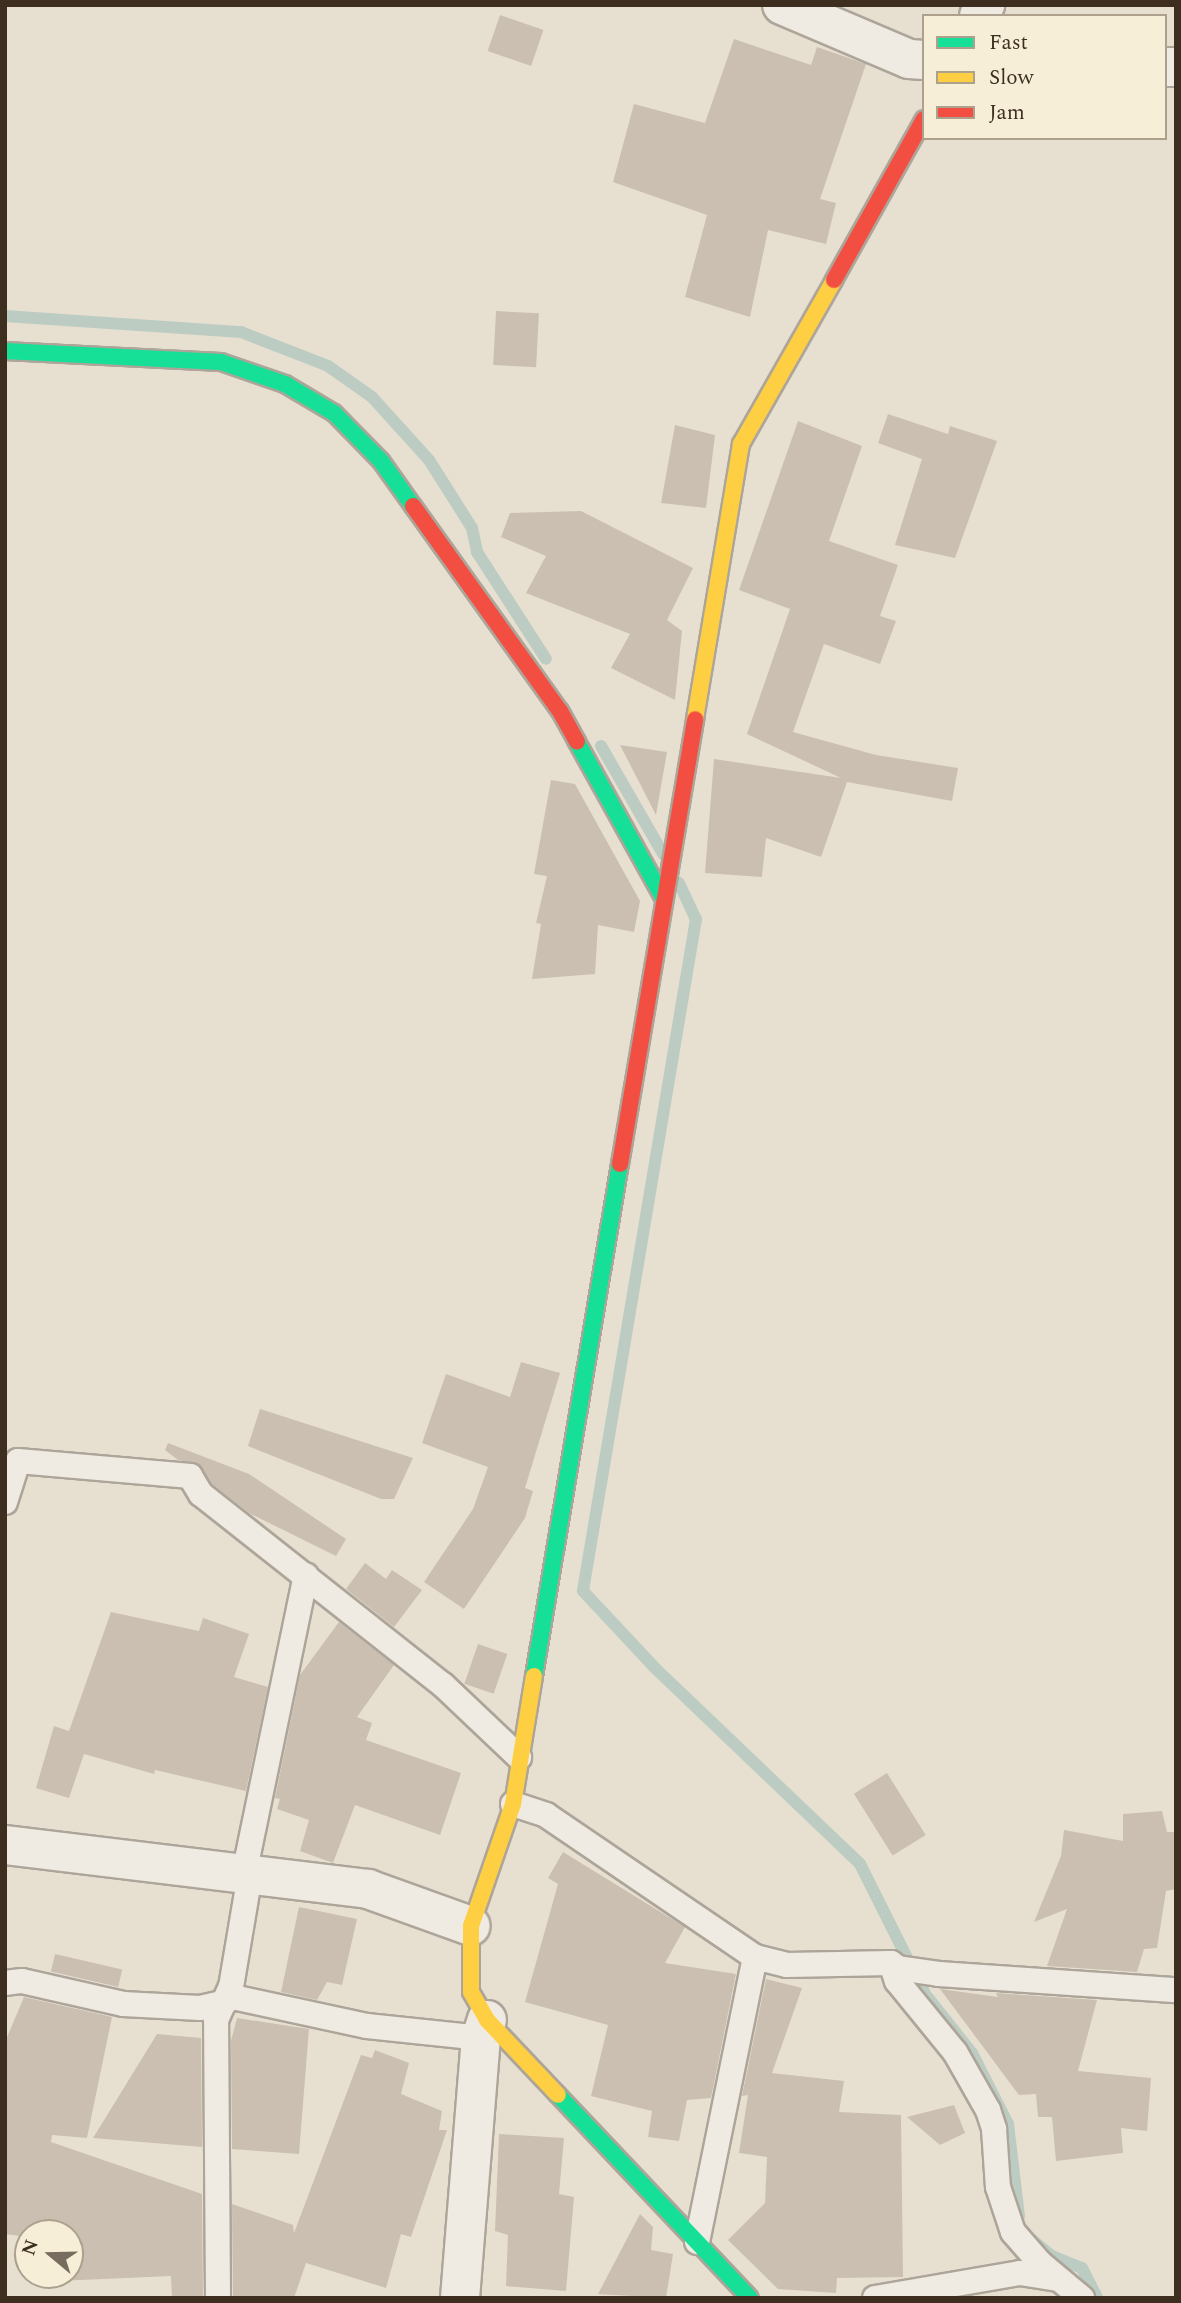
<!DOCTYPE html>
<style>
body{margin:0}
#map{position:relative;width:1181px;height:2303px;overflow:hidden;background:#e7e0d1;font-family:Spectral,serif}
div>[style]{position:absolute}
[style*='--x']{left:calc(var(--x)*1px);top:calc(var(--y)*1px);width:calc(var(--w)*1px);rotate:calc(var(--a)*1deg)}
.stream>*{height:12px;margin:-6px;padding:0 6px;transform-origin:6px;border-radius:6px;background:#bcccc2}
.building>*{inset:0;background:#cbbfb2;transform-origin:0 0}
.roads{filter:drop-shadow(2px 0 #ada599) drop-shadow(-2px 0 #ada599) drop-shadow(0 2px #ada599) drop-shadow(0 -2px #ada599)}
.lane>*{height:24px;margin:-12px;padding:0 12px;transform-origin:12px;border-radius:12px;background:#efebe3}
.street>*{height:38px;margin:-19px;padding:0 19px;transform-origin:19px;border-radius:19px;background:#efebe3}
.fast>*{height:16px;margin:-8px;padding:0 8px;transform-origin:8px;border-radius:8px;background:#16e098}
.slow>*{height:16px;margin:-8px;padding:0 8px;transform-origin:8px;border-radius:8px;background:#ffcf43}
.jam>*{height:16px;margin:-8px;padding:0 8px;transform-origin:8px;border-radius:8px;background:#f24e42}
span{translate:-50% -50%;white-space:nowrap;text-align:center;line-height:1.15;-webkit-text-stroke:7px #f7eed8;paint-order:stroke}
.frame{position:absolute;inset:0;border:7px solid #3d2e20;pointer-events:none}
.legend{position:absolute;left:922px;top:14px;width:245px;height:126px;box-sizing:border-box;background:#f7eed8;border:2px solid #ada18e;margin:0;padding:9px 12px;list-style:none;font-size:21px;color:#3d2e20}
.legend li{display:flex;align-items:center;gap:14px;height:35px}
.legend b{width:35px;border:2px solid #ada18e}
.north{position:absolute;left:14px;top:2219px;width:70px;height:70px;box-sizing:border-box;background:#f7eed8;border:2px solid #ada18e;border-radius:50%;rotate:289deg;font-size:19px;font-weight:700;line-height:28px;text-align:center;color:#3d2e20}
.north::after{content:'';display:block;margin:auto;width:24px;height:32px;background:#786c5e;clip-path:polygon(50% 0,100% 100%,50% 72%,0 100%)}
</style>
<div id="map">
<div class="stream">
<i style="--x:5;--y:316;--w:237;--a:3.9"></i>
<i style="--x:241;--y:332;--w:93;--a:21.3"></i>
<i style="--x:328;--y:366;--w:54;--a:35.2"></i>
<i style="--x:372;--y:397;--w:85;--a:47.9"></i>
<i style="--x:429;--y:460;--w:80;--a:57.7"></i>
<i style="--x:472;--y:528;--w:25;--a:78"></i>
<i style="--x:477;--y:552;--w:127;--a:57.2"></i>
<i style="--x:601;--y:746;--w:125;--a:60.1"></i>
<i style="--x:679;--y:883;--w:40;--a:65"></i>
<i style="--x:696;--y:919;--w:681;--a:99.55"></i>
<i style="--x:583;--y:1591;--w:105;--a:46.9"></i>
<i style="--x:655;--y:1668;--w:284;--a:43.7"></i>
<i style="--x:860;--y:1864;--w:145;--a:63.4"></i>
<i style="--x:925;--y:1994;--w:75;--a:51.5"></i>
<i style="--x:972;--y:2053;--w:80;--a:63.1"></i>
<i style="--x:1008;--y:2124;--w:93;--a:83.2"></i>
<i style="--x:1032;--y:2240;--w:26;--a:39"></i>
<i style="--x:1052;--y:2256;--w:32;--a:22"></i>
<i style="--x:1082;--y:2268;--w:34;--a:63"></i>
</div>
<div class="building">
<i style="left:500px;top:15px;width:46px;height:38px;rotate:19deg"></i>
<i style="clip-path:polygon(734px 39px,811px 65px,817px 47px,866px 64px,820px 199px,836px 203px,826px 244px,768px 230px,750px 317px,685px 297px,707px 215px,613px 182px,634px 104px,705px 123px)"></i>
<i style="left:496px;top:311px;width:43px;height:54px;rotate:3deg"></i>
<i style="clip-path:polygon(888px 414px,948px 434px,950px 426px,997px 441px,955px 558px,895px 545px,922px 459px,878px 443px)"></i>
<i style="clip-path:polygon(798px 421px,862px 446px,829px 541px,898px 565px,880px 616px,896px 621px,880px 664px,824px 644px,793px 732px,876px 755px,958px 768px,952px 801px,847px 782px,821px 857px,766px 838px,762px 877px,705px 873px,714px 759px,841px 778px,747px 734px,790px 609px,739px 590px)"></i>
<i style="clip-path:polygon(675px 425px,715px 435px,706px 508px,661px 503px)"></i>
<i style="clip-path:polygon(581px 511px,693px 568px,667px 620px,682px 631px,675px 700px,611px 668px,630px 634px,526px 593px,546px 556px,501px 537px,510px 513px)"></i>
<i style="clip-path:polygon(620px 745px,667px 752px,656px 815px)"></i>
<i style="clip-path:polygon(551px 780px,575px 784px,640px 901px,634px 932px,598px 925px,595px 974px,532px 979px,541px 924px,536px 923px,547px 876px,534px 874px)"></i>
<i style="clip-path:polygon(521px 1362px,560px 1373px,525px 1488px,533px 1491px,525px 1518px,464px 1609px,424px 1582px,473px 1509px,488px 1467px,422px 1443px,446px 1374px,510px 1397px)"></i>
<i style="clip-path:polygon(260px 1409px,413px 1458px,394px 1499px,381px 1499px,248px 1446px)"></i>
<i style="clip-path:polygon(168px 1443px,249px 1474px,346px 1539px,336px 1556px,249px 1513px,212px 1484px,198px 1464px,178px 1460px,165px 1450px)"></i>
<i style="clip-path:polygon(365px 1563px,386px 1579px,392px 1570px,422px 1590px,394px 1627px,346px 1589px)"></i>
<i style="clip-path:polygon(111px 1612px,199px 1631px,203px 1618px,249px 1634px,234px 1677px,268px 1687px,246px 1791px,155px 1770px,154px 1774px,84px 1754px,69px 1798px,36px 1788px,54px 1726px,69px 1731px)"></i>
<i style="clip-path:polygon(339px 1622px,394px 1665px,357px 1717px,372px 1723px,366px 1740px,461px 1773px,440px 1835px,355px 1805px,333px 1863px,300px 1851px,309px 1820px,277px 1809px,280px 1799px,275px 1798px,300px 1675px)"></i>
<i style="left:478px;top:1644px;width:31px;height:42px;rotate:19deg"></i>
<i style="left:887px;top:1773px;width:73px;height:39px;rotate:58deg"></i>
<i style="clip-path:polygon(1162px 1811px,1167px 1832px,1176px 1832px,1176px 1889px,1166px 1891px,1157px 1948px,1144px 1949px,1137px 1972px,1047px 1966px,1067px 1909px,1034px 1922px,1061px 1856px,1064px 1830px,1123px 1841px,1123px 1814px)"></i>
<i style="clip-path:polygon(563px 1852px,685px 1927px,665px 1963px,736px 1974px,711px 2098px,687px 2100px,679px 2141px,648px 2137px,652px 2111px,591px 2096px,608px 2025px,525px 2002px,558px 1884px,548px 1878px)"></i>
<i style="clip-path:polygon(299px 1907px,357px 1919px,342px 1985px,327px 1982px,317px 2000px,281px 1992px)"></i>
<i style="left:55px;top:1954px;width:69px;height:18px;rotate:13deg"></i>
<i style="clip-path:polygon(766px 1979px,802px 1988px,772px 2073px,844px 2081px,839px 2112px,901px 2115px,903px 2277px,837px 2278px,836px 2293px,778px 2289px,728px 2240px,765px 2203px,767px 2157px,739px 2153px,748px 2095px,742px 2096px)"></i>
<i style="clip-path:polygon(940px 1989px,998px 1997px,996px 1993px,1097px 2000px,1078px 2071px,1151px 2078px,1147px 2131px,1121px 2128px,1123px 2153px,1056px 2161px,1052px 2117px,1038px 2117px,1036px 2094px,1019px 2095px)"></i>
<i style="clip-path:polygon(24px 1997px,112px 2017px,87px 2138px,52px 2135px,51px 2142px,202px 2194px,203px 2298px,172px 2298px,171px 2276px,58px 2281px,58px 2275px,70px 2275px,70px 2233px,28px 2233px,28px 2237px,5px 2234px,5px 2042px)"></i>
<i style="clip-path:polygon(237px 2018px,309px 2029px,299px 2154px,232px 2149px,231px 2041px)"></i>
<i style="clip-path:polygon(157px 2034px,201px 2038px,202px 2147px,93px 2138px)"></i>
<i style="clip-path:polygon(375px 2050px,409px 2063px,401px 2094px,442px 2111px,439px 2130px,447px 2130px,411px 2237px,401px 2234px,386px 2288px,306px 2263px,294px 2298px,233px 2298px,232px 2204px,293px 2225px,294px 2233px,361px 2055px,372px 2058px)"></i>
<i style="clip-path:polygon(954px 2105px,965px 2133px,940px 2145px,907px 2117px)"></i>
<i style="clip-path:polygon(499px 2134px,564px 2138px,559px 2194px,574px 2197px,566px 2291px,506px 2286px,508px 2235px,495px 2231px)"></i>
<i style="clip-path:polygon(640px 2214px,653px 2227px,651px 2250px,673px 2254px,666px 2298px,598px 2294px)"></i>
</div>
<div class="roads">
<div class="lane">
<i style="--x:5;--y:1502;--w:43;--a:-72.4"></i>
<i style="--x:18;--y:1461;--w:173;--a:5"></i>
<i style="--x:190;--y:1476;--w:21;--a:59"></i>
<i style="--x:201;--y:1494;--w:308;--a:38.3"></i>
<i style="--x:443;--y:1685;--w:105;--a:43.5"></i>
<i style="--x:513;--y:1804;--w:35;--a:18"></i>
<i style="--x:546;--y:1815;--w:253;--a:34.2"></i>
<i style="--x:755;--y:1957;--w:33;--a:14"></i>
<i style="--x:787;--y:1965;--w:104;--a:-1.1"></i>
<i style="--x:891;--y:1963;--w:9;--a:36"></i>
<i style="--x:898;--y:1968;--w:41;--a:8.3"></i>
<i style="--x:939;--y:1974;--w:238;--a:3.9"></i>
<i style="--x:244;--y:1874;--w:305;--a:-78.3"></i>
<i style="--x:891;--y:1963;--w:19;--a:72"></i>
<i style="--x:897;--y:1981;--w:92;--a:50.8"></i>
<i style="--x:955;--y:2052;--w:67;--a:60.4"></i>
<i style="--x:988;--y:2110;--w:20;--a:72"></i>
<i style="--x:994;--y:2129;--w:58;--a:86.1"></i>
<i style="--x:998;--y:2187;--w:47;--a:71.6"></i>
<i style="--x:1013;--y:2232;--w:41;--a:48.9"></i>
<i style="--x:1040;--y:2263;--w:55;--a:39.8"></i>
<i style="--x:5;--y:1983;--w:17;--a:-7"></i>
<i style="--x:22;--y:1981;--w:104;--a:12.8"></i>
<i style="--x:123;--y:2004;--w:77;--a:3"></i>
<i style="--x:200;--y:2008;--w:26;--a:-13"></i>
<i style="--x:228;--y:1996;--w:142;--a:12.2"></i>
<i style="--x:367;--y:2026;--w:115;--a:6"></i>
<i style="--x:697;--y:2242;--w:291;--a:-78.5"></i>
<i style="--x:218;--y:2298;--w:278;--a:-90.4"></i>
<i style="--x:216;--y:2020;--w:36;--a:-66"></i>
<i style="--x:231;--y:1987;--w:114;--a:-80.4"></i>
<i style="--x:875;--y:2298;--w:147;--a:-9.8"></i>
<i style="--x:1020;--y:2273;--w:38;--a:9"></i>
</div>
<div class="street">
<i style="--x:782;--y:5;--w:138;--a:23"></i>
<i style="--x:909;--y:59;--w:15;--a:4"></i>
<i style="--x:979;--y:16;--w:13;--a:-61"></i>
<i style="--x:1165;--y:67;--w:11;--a:0"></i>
<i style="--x:5;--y:1845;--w:366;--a:6.9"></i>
<i style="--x:368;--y:1889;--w:109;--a:19.8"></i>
<i style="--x:460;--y:2298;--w:261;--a:-85.4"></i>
<i style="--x:481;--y:2038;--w:19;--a:-72"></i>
</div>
<div class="fast">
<i style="--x:5;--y:351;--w:216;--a:2.9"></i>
<i style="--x:221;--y:362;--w:68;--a:19"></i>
<i style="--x:285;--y:384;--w:57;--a:30.6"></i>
<i style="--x:334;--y:413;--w:67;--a:45.6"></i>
<i style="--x:381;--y:461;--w:55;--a:54.6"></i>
<i style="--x:577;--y:742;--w:177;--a:61"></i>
<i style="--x:534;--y:1676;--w:519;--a:-80.47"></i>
<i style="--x:558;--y:2095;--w:279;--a:46.6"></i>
</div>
<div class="slow">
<i style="--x:695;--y:719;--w:279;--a:-80.5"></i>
<i style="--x:741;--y:444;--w:189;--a:-60.4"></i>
<i style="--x:534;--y:1676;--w:130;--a:99.3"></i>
<i style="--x:513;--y:1804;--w:129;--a:109"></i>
<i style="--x:471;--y:1926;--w:66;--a:90"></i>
<i style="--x:471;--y:1992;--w:32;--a:60"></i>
<i style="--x:487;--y:2020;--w:103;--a:46.6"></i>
</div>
<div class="jam">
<i style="--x:834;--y:280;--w:184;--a:-60.8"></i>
<i style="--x:413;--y:506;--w:252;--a:54.4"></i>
<i style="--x:560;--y:711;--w:35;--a:61"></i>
<i style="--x:620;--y:1164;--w:451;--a:-80.4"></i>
</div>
</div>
<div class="frame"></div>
<ul class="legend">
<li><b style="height:9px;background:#16e098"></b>Fast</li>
<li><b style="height:9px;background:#ffcf43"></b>Slow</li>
<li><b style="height:9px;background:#f24e42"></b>Jam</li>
</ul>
<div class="north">N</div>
</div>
